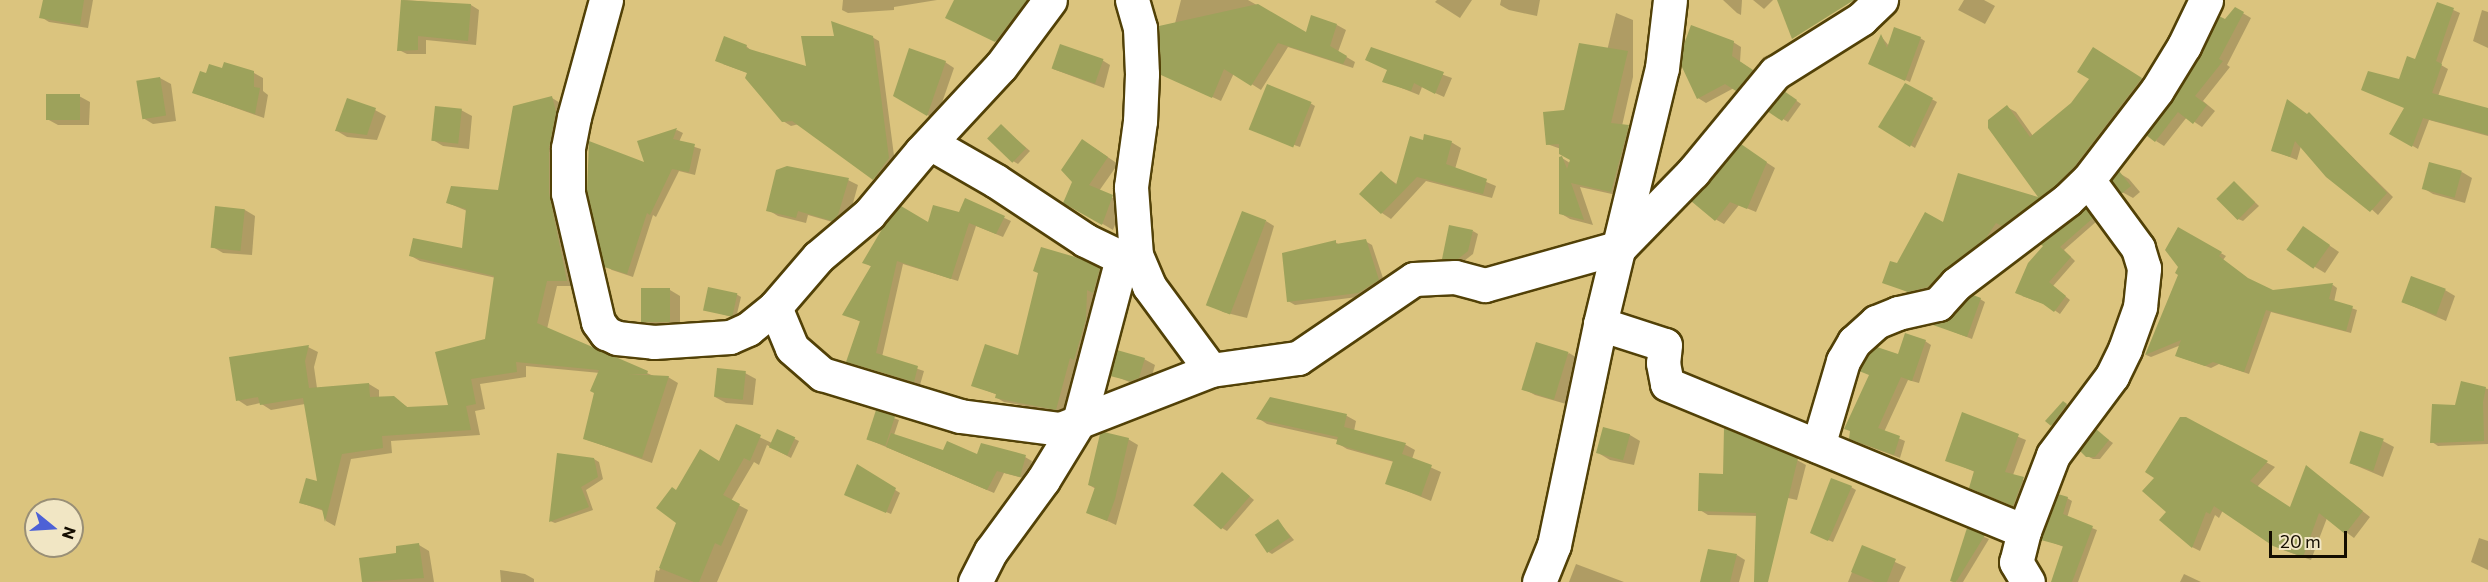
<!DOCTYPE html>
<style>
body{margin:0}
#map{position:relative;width:2488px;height:582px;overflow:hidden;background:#dbc47e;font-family:Commissioner,sans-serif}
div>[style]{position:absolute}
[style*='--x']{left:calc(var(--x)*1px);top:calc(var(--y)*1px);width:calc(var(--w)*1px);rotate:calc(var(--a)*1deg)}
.shadow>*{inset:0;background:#0003}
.building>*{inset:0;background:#9da25b;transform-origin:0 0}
.roads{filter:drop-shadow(2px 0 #524107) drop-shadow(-2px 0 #524107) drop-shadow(0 2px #524107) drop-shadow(0 -2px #524107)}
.minor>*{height:33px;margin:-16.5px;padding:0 16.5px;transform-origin:16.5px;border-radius:16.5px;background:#fff}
span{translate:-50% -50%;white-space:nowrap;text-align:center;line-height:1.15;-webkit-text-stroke:4.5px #f1e6c4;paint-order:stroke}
.north{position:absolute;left:24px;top:498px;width:60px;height:60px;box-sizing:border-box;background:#f1e6c4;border:2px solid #998f76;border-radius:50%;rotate:108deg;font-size:16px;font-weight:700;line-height:24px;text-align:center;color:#140d00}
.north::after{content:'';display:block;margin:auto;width:21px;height:27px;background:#4d61d6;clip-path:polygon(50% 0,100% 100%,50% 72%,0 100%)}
.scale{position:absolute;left:2269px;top:531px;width:78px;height:27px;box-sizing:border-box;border:3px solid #140d00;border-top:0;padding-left:8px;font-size:18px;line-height:21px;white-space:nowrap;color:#140d00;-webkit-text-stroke:4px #f1e6c4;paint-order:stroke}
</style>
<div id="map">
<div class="shadow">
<i style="clip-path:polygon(44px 0,93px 0,88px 28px,49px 22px,41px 17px)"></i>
<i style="clip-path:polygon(403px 0,471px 5px,479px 10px,476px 45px,426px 40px,426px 54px,407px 54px,399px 50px)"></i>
<i style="clip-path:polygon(843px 0,937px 0,894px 7px,894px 10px,848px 13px,842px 10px)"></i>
<i style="clip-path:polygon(955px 0,1035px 0,1002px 44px,953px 21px)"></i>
<i style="clip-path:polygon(1181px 0,1248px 0,1307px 34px,1337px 25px,1346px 30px,1338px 52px,1355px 62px,1353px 68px,1288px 47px,1261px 90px,1234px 73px,1221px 101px,1162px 74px)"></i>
<i style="clip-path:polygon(1437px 0,1472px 0,1460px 18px,1435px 2px)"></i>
<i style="clip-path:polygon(1501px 0,1540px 0,1537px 16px,1509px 10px,1500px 5px)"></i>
<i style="clip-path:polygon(1723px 0,1742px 0,1741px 15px,1737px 13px)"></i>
<i style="clip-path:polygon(1753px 0,1773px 0,1764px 9px)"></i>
<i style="clip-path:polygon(1964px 0,1984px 0,1995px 6px,1985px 24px,1958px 10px)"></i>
<i style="clip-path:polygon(2438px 3px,2460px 13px,2441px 65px,2448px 69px,2438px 96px,2488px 109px,2488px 136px,2429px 120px,2418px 149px,2391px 133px,2406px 108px,2400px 80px,2416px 61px)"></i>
<i style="clip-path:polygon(2236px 9px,2251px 18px,2227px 65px,2230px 67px,2203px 101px,2215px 111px,2202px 127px,2187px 117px,2164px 146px,2156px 141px,2174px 101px)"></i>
<i style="clip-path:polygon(2482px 10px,2488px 12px,2488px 48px,2473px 41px)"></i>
<i style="clip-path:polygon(1616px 13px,1633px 20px,1633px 77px,1622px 126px,1638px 132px,1621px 196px,1580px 187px,1593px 225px,1570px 219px,1560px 213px,1562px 158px,1570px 163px,1571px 160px,1561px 149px,1547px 144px,1565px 111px,1607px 51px)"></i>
<i style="clip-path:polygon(1881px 36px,1889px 46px,1920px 38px,1925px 41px,1910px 82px,1874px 66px)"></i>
<i style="clip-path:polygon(872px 37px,879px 41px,895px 163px,881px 182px,799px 124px,791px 126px,783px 121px,748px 73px,723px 64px,746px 46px,753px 52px,807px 68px)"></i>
<i style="clip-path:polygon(1733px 42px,1741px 47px,1740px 62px,1760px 75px,1744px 94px,1734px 88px,1706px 103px,1698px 98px)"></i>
<i style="clip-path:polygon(1371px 49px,1452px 78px,1444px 97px,1422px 87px,1419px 95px,1384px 81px,1388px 70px)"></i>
<i style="clip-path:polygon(2102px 54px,2150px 84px,2083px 172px,1937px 291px,1918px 296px,1884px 282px,1898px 265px,1944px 224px,1959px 175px,2042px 199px,1990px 127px,2007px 107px,2016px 112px,2033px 136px,2072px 104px,2091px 79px)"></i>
<i style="clip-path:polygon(1102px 60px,1110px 65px,1104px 88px,1053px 69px)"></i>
<i style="clip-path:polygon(945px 62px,954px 68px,936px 120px,895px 96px)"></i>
<i style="clip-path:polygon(223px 70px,254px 73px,263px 78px,263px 91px,268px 95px,264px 118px,194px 93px,207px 75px)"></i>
<i style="clip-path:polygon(160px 78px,171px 84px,176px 121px,153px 124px,143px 118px)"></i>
<i style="clip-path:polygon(1906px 85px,1937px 102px,1915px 148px,1880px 126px)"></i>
<i style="clip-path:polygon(79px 96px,90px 102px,89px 125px,58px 125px,47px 119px)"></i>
<i style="clip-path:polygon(1790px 96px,1801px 104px,1788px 122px,1770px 111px)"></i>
<i style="clip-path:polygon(552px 98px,562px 104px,576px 286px,557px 286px,547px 329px,656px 377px,668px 377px,678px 383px,652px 463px,585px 439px,600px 373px,526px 366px,526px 377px,480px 384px,485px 409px,475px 411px,480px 435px,391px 441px,392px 453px,351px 459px,335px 526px,326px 521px,324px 511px,301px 503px,319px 483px,305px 404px,271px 410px,260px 403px,247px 406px,238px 400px,308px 347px,318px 352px,314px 367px,317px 388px,369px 384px,379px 390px,379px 398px,393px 397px,410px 409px,450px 406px,486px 340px,496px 278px,420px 261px,411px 256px,463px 250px,467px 211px,448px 203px,499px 191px)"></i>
<i style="clip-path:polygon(1310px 103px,1315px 106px,1300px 147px,1258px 132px)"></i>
<i style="clip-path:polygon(375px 110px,386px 116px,377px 140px,347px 137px,337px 131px)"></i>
<i style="clip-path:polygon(461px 110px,472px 116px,469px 149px,443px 146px,433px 140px)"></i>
<i style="clip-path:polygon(2309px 114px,2393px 197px,2378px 215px,2301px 146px,2297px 160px,2272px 150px)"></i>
<i style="clip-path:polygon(1001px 126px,1030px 151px,1018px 164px,1013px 161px)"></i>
<i style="clip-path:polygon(677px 130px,683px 133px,679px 142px,701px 149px,695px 175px,679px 171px,656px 217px,653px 215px,633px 277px,612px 270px,606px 266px,646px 164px,639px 142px)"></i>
<i style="clip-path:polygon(1424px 142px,1451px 142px,1461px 148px,1455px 169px,1496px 186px,1492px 198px,1426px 181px,1391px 219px,1382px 213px,1361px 194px,1381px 173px,1398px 185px)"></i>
<i style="clip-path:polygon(1093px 147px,1118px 164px,1099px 191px,1123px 203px,1113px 230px,1065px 202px)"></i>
<i style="clip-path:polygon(1749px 151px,1775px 168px,1756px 212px,1739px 205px,1724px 224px,1715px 219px)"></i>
<i style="clip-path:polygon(2462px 172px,2472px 178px,2465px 203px,2433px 194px,2423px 188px)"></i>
<i style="clip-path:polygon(2119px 173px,2129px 179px,2140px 192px,2133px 198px,2122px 192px)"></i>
<i style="clip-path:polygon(848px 180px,858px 185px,848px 221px,843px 225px,808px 215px,806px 223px,778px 216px,768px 210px)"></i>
<i style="clip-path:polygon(2235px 183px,2259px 206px,2243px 221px,2238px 219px)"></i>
<i style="clip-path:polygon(965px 200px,1011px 221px,1003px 237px,976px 226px,958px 281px,903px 264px,882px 357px,924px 371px,920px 385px,848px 361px,861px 322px,844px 314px,872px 267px,864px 262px,929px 224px,960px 213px)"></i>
<i style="clip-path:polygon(216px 208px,245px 210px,255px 216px,252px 255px,223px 253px,213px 247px)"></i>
<i style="clip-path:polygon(2086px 210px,2097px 221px,2064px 250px,2075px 261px,2053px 286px,2070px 300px,2060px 314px,2047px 305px,2022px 296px)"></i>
<i style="clip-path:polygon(1266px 221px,1274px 226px,1247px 318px,1223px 312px,1215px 307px)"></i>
<i style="clip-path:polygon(2179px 229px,2226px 256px,2223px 260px,2252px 282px,2272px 292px,2333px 285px,2337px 288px,2334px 302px,2357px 310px,2351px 333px,2271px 312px,2249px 374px,2219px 364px,2211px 368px,2182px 358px,2177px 356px,2181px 345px,2151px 357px,2146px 355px,2180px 274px)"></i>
<i style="clip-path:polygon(1473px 231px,1478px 234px,1473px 254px,1464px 261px,1448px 261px,1443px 258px)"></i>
<i style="clip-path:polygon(2313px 234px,2339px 252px,2325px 273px,2315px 267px)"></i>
<i style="clip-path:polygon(1365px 241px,1372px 245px,1385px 284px,1365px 296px,1295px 305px,1288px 301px,1335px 242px,1340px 245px)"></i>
<i style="clip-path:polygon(1099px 269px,1107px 274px,1101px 296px,1094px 293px,1094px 324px,1082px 363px,1078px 361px,1064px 413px,1004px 402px,997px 398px,998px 395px,972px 385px,1019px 357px,1040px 273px)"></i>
<i style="clip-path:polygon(670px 290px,680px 296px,680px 327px,653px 327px,642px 321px)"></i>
<i style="clip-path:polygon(2445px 290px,2455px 296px,2446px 321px,2403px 302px)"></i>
<i style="clip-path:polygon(736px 294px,741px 297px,736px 318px,704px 309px)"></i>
<i style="clip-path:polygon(1980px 299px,1985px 302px,1972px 339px,1936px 325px,1952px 318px)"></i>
<i style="clip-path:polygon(1925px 341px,1931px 345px,1919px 383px,1908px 380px,1884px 432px,1905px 441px,1900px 458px,1857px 442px,1899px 356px)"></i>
<i style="clip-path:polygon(1569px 353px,1579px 359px,1566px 404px,1535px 395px,1524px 389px)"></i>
<i style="clip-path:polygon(1144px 359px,1155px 365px,1150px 383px,1142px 387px,1112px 375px)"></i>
<i style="clip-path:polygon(745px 373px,756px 379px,753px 405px,726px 403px,715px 397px)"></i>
<i style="clip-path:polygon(2462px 383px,2488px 389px,2488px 444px,2438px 446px,2432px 442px,2456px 407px)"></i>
<i style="clip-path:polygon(1271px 399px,1347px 416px,1356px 421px,1354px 431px,1406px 445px,1415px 450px,1412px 459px,1441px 472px,1431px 501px,1387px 483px,1394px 462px,1347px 449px,1337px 443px,1338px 440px,1267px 424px,1258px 418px)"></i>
<i style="clip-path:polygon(2063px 403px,2074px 409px,2062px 431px,2047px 421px)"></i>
<i style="clip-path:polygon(877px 412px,899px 420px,894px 435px,944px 452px,978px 456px,1025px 457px,1032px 461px,1027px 479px,1004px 473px,994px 493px,872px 441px)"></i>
<i style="clip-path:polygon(1963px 414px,2026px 440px,2013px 475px,2031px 483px,2021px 509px,1978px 492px,1975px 472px,1947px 460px)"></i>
<i style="clip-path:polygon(2186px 419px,2275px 467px,2257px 487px,2291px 509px,2307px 467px,2370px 517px,2354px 538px,2327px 518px,2311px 560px,2283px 550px,2223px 510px,2219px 518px,2215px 515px,2200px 551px,2192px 547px,2168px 511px,2156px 477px)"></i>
<i style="clip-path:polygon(736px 426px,772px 443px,778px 431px,799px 441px,791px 458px,767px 445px,759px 465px,754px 462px,731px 501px,748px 510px,717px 582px,654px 582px,656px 570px,659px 571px,678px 522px,677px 491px,720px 463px)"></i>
<i style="clip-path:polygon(1604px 429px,1630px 435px,1640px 441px,1634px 465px,1610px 460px,1600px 454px)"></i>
<i style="clip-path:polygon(2096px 431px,2113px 443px,2100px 459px,2093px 459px,2087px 456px)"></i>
<i style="clip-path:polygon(1128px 439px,1138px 445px,1116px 525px,1088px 512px,1096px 489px,1089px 485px)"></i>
<i style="clip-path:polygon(2383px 441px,2394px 447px,2383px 477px,2350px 463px)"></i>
<i style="clip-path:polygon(594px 459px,599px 462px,603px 479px,586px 490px,593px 510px,555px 523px,550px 521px)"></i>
<i style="clip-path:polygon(1797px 460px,1806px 465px,1797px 500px,1766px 493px,1759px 516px,1708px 515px,1700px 510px,1724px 476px)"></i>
<i style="clip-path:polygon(858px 466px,900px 493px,891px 514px,851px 497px)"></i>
<i style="clip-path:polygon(1227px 477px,1254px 500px,1227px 531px,1222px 528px)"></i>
<i style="clip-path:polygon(1851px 487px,1856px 490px,1833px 542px,1816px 535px)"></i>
<i style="clip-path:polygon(2067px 498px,2072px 501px,2067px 518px,2097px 530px,2078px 582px,2059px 582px,2064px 547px,2043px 539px)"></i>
<i style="clip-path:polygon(1278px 521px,1294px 540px,1272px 554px,1267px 551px)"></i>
<i style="clip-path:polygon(1968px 530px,1989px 539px,1963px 582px,1956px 582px)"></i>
<i style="clip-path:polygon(2479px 538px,2488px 541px,2488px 570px,2471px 562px)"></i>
<i style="clip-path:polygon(419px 545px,429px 551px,434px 582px,363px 582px,361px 559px,398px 554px)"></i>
<i style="clip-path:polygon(1862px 547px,1906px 567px,1899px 582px,1848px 582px)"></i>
<i style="clip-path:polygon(1737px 555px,1745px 560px,1739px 582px,1701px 582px)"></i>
<i style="clip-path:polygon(1576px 564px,1624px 582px,1569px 582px)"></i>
<i style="clip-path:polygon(500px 570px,525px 574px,534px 579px,534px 582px,501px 582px)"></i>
<i style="clip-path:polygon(2184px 574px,2201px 582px,2180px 582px)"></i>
</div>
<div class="building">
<i style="clip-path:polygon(43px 0,84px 0,80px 25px,39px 18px)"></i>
<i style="clip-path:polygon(401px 0,471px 4px,468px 41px,418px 36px,418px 50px,397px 51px)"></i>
<i style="clip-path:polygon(954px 0,1027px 0,995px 42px,945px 18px)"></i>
<i style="clip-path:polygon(1777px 0,1854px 0,1792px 39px)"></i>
<i style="clip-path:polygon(2437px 2px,2454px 8px,2436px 61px,2442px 64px,2432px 93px,2488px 108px,2488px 135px,2423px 118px,2412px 147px,2389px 134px,2404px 108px,2361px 90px,2368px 71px,2399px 79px,2407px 56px,2415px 59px)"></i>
<i style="clip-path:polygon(1258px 4px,1306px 32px,1311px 15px,1337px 24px,1330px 46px,1347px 56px,1343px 64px,1278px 43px,1251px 86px,1224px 69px,1212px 98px,1161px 75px,1159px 26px)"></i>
<i style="clip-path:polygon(2235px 7px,2244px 12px,2219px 59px,2223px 61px,2195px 96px,2207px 105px,2193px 124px,2178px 112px,2155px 142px,2146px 135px,2173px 100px,2200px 56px,2219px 16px,2225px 19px)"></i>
<i style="clip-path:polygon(831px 21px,873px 36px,889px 158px,873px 180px,792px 121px,782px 122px,745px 78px,747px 73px,715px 61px,724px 36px,747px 45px,746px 48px,806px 66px,801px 36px,834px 36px)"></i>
<i style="clip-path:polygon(1691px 25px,1734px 41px,1732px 56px,1753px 70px,1736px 91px,1725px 84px,1697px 99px,1681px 65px,1683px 47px)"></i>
<i style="clip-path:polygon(1894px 27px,1921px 37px,1905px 81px,1868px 64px,1881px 34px,1887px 48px)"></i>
<i style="clip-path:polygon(1579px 43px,1628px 51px,1611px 123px,1629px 125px,1611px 192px,1571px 183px,1584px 220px,1559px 214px,1559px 157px,1562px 156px,1567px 169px,1570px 160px,1559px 154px,1559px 144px,1546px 145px,1543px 112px,1564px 110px)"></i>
<i style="left:1060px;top:44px;width:46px;height:26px;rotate:19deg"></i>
<i style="clip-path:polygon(1371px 47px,1444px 72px,1435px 94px,1414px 83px,1411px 91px,1382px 82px,1387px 70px,1365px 60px)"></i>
<i style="clip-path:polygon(2093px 47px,2142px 78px,2074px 167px,2055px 186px,2002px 226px,1996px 223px,1986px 238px,1945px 269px,1928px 287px,1908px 292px,1882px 283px,1890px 261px,1897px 263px,1925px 212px,1943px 222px,1958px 173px,2038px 197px,1988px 128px,1988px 120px,2007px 105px,2030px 137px,2071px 103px,2089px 79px,2077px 72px)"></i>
<i style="clip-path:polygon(909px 48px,946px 61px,927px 116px,893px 96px)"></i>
<i style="clip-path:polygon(224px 62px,254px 71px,254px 87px,260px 88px,255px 114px,192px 93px,200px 71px,206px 73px,209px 64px,222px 68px)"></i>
<i style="left:160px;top:77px;width:39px;height:24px;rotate:81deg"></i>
<i style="clip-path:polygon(1905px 83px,1933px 98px,1910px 147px,1878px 127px)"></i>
<i style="left:1267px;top:84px;width:48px;height:49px;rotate:22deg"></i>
<i style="clip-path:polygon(1784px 91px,1797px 100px,1782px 121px,1767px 111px)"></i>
<i style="left:46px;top:94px;width:34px;height:26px"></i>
<i style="clip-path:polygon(552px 96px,556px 112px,549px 148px,549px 193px,567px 281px,547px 281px,537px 323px,648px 371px,647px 374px,627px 374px,669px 376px,642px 458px,583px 439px,594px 393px,590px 391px,599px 370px,516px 362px,517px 372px,471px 379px,476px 404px,466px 406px,471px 430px,382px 436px,383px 448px,342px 454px,325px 522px,322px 509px,299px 503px,306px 478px,317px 481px,303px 398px,260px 405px,258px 397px,236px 401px,229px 357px,309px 345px,305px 361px,309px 388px,369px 383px,370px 397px,394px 396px,407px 407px,448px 405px,435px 352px,485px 339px,494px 276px,409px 256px,413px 238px,462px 248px,466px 209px,446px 203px,451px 186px,498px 190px,513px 106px)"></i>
<i style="clip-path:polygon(347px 98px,376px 108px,367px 135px,335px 131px)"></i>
<i style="clip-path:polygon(2287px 99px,2307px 114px,2309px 112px,2387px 193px,2370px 212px,2326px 177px,2295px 141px,2290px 157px,2271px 151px)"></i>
<i style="left:435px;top:106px;width:27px;height:35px;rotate:6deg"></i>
<i style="left:1001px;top:124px;width:35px;height:20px;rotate:44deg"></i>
<i style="clip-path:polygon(677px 128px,673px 139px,695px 144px,689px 172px,672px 169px,650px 215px,647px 213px,627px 274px,604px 267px,587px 191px,589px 141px,644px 162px,637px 141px)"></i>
<i style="clip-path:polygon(1424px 134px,1452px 141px,1446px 164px,1487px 179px,1483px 194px,1417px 177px,1381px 214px,1359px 194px,1381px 171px,1396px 185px,1410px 136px,1423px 140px)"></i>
<i style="clip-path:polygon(1082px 139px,1108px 157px,1089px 185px,1113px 195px,1102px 225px,1063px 203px,1072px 182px,1061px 170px)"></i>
<i style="clip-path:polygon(1741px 144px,1767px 162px,1747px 209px,1730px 202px,1715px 221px,1691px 201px)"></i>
<i style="left:2429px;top:162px;width:34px;height:28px;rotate:15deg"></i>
<i style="clip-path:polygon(787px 166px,849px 178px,838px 215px,832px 221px,798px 211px,796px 218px,766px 211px,776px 170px)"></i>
<i style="clip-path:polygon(2119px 171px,2131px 186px,2121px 194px,2111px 180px)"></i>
<i style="left:2234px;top:181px;width:30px;height:25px;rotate:45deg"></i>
<i style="clip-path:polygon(965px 198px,1005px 216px,996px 234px,969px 223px,951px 279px,897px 261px,876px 353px,918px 366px,914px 382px,846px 362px,860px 321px,842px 315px,871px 266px,862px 263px,885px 224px,901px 206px,928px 222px,933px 205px,959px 212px)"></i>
<i style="left:215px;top:206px;width:30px;height:42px;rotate:6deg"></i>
<i style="clip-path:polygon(2086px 208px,2093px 218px,2060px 247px,2071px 257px,2049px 282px,2066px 296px,2054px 312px,2043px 304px,2015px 293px,2028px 263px,2043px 246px,2040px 244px)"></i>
<i style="left:1242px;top:211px;width:26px;height:101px;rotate:21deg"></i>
<i style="clip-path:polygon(1449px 225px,1473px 230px,1468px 251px,1458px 259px,1442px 259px)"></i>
<i style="left:2303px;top:226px;width:33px;height:29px;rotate:35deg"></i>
<i style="clip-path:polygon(2178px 227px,2222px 252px,2219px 256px,2248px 278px,2273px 290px,2333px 283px,2329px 299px,2353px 306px,2346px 331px,2266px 310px,2244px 372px,2213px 362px,2205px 366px,2175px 356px,2181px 340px,2145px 355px,2178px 275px,2175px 273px,2178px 267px,2165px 250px)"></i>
<i style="clip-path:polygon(1366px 239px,1379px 280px,1358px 293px,1287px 302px,1282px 253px,1336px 240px,1336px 244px)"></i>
<i style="clip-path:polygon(1041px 247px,1082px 259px,1100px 268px,1093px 293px,1087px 290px,1086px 319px,1074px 360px,1070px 358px,1056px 410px,995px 398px,996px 394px,971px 386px,985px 344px,1018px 355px,1038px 273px,1033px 271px)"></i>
<i style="left:2411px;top:276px;width:37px;height:28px;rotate:20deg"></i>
<i style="left:708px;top:287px;width:30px;height:24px;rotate:12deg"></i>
<i style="left:641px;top:288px;width:29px;height:34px"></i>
<i style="clip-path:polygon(1973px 295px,1981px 298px,1967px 337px,1933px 325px,1951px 317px)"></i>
<i style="clip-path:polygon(1905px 333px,1926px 340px,1912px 381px,1901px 377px,1878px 428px,1900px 436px,1894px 455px,1849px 439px,1850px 431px,1844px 429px,1869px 375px,1859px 371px,1869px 354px,1877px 347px,1898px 354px)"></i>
<i style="left:1536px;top:342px;width:34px;height:50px;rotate:17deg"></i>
<i style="clip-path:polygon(1117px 350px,1145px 358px,1139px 378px,1130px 381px,1110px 376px)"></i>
<i style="left:717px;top:368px;width:29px;height:29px;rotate:6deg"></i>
<i style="clip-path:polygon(2461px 381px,2486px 387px,2483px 402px,2484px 441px,2430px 443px,2432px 404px,2455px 405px)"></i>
<i style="clip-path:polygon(1270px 397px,1347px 414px,1344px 427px,1406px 443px,1402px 454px,1432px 465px,1421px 496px,1385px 484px,1393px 461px,1336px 444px,1338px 437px,1256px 419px)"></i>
<i style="clip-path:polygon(2063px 401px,2067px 404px,2051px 426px,2045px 421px)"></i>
<i style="left:876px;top:410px;width:20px;height:31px;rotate:18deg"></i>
<i style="clip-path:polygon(1962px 412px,2019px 434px,2005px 472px,2024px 477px,2013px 506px,1969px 488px,1974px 471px,1945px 461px)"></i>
<i style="clip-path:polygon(2180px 417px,2186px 417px,2268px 461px,2250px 481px,2290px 507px,2306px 465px,2363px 511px,2345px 534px,2319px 513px,2303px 557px,2273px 546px,2214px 506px,2210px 514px,2206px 512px,2192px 548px,2159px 520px,2166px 512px,2142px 491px,2154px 478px,2145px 472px)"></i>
<i style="clip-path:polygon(736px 424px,761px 435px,750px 461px,744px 458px,723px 495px,740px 504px,721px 546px,715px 543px,699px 582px,694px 582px,659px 568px,676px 523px,656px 508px,672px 487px,676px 490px,700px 449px,719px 461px)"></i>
<i style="left:1603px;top:427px;width:28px;height:27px;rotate:15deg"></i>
<i style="clip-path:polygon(1724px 428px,1798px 458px,1768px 582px,1754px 582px,1756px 513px,1698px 511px,1699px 473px,1723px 474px)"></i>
<i style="left:777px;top:429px;width:20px;height:20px;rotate:24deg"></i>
<i style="clip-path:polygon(2096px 429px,2109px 440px,2095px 457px,2086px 457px,2080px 451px)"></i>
<i style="left:2360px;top:431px;width:25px;height:34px;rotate:18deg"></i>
<i style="clip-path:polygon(1104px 432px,1129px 438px,1115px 499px,1107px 521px,1086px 513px,1095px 487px,1088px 485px,1100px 434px)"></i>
<i style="clip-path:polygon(891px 433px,943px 450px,947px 441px,977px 454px,981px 443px,1026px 455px,1020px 477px,997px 471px,987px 490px,886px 447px)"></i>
<i style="clip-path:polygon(557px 453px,594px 458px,598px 477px,581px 487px,589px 507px,549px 522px)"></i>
<i style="clip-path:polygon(857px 464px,896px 488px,886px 513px,844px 495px)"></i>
<i style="left:1222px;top:472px;width:37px;height:44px;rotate:41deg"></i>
<i style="clip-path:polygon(1831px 478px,1852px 486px,1828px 541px,1810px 533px)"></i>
<i style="clip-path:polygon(2058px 494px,2068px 497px,2063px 514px,2093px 526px,2072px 582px,2051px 582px,2063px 546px,2041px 540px)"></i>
<i style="left:1278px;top:519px;width:22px;height:28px;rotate:56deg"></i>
<i style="clip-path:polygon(1967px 528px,1985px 535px,1956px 582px,1953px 582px,1950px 581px)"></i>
<i style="clip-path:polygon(419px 543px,424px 578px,362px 582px,359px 558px,396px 553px,396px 546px)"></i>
<i style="clip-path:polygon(1862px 545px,1896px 559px,1887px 582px,1875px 582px,1851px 572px)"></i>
<i style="clip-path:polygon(1708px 549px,1737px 554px,1730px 582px,1700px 582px)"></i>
</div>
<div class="roads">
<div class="minor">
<i style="--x:606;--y:0;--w:121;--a:105.3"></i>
<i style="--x:574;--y:117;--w:32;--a:101"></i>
<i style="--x:568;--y:148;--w:45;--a:90"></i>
<i style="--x:568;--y:193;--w:132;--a:76.9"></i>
<i style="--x:598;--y:322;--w:14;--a:54"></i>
<i style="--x:606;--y:333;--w:12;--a:24"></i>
<i style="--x:617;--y:338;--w:37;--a:6"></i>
<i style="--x:654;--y:342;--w:76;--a:-3.8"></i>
<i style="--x:730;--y:337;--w:20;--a:-24"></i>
<i style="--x:748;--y:329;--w:35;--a:-39"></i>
<i style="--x:775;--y:307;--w:66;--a:-49.3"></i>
<i style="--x:818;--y:257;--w:67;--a:-40.1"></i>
<i style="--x:869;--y:214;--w:81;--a:-50"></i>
<i style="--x:921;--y:152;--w:117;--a:-47.1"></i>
<i style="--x:1001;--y:66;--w:82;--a:-53.4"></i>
<i style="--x:1132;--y:0;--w:29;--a:74"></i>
<i style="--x:1140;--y:28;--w:46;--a:87.5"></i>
<i style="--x:1142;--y:74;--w:47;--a:92.4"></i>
<i style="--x:1140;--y:121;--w:67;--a:97.8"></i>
<i style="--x:1131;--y:187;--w:68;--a:85.8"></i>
<i style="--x:1136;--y:255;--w:34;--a:67"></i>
<i style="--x:1149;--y:286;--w:104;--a:53.6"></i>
<i style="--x:1211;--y:370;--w:88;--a:-7.9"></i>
<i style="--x:1298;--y:358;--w:140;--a:-34.3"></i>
<i style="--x:1414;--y:279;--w:41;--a:-2.8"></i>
<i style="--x:1455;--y:277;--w:31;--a:15"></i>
<i style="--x:1485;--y:285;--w:140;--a:-15.7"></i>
<i style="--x:1620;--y:247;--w:105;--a:-45.8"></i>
<i style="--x:1693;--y:172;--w:129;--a:-50.4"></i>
<i style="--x:1775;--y:73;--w:102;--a:-32.1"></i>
<i style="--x:1861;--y:19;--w:28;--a:-44"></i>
<i style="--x:930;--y:143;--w:76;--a:29.9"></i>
<i style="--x:996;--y:181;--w:107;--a:33.5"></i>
<i style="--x:1085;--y:240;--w:41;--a:25.9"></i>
<i style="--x:1122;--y:258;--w:16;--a:-38"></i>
<i style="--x:775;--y:307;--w:44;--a:67.5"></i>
<i style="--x:792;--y:348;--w:40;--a:41"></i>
<i style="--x:822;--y:374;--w:144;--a:16.9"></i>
<i style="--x:960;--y:416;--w:101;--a:7.4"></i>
<i style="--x:1060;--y:429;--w:162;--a:-21.3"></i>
<i style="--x:1600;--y:324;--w:263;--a:-76.4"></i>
<i style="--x:1662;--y:68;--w:68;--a:-83.3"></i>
<i style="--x:1818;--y:446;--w:89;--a:-73.6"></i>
<i style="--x:1843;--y:361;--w:22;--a:-60"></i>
<i style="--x:1854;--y:342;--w:30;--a:-42"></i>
<i style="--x:1876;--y:322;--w:24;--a:-22"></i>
<i style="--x:1898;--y:313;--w:41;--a:-12.7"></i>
<i style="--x:1938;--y:304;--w:27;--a:-48"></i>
<i style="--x:1956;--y:284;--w:139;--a:-37.1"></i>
<i style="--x:2067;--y:200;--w:29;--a:-44"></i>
<i style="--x:2088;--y:180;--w:113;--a:-52.5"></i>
<i style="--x:2157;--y:90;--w:52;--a:-58.5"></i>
<i style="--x:2184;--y:46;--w:51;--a:-64.4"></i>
<i style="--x:2024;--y:531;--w:81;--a:-69.1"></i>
<i style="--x:2053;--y:455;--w:99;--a:-53.2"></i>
<i style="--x:2112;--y:376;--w:30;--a:-64"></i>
<i style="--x:2125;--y:349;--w:45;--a:-70.3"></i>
<i style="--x:2140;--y:307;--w:39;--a:-84"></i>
<i style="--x:2144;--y:268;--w:21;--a:-107"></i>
<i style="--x:2138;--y:248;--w:84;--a:-126.3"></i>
<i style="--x:975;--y:582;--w:35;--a:-63"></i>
<i style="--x:991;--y:551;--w:88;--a:-53.8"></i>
<i style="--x:1043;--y:480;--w:69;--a:-58.6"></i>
<i style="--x:1079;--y:421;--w:169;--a:-75.2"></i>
<i style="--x:1539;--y:582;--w:40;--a:-68"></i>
<i style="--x:1554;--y:545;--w:226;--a:-78.2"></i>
<i style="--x:1600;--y:324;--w:68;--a:17.9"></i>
<i style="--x:1665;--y:345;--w:18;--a:96"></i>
<i style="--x:1663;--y:363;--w:21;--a:79"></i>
<i style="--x:1667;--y:384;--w:386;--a:22.4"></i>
<i style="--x:2024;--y:531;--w:32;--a:104"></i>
<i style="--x:2016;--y:562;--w:23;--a:59"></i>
</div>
</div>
<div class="north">N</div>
<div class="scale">20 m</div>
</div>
